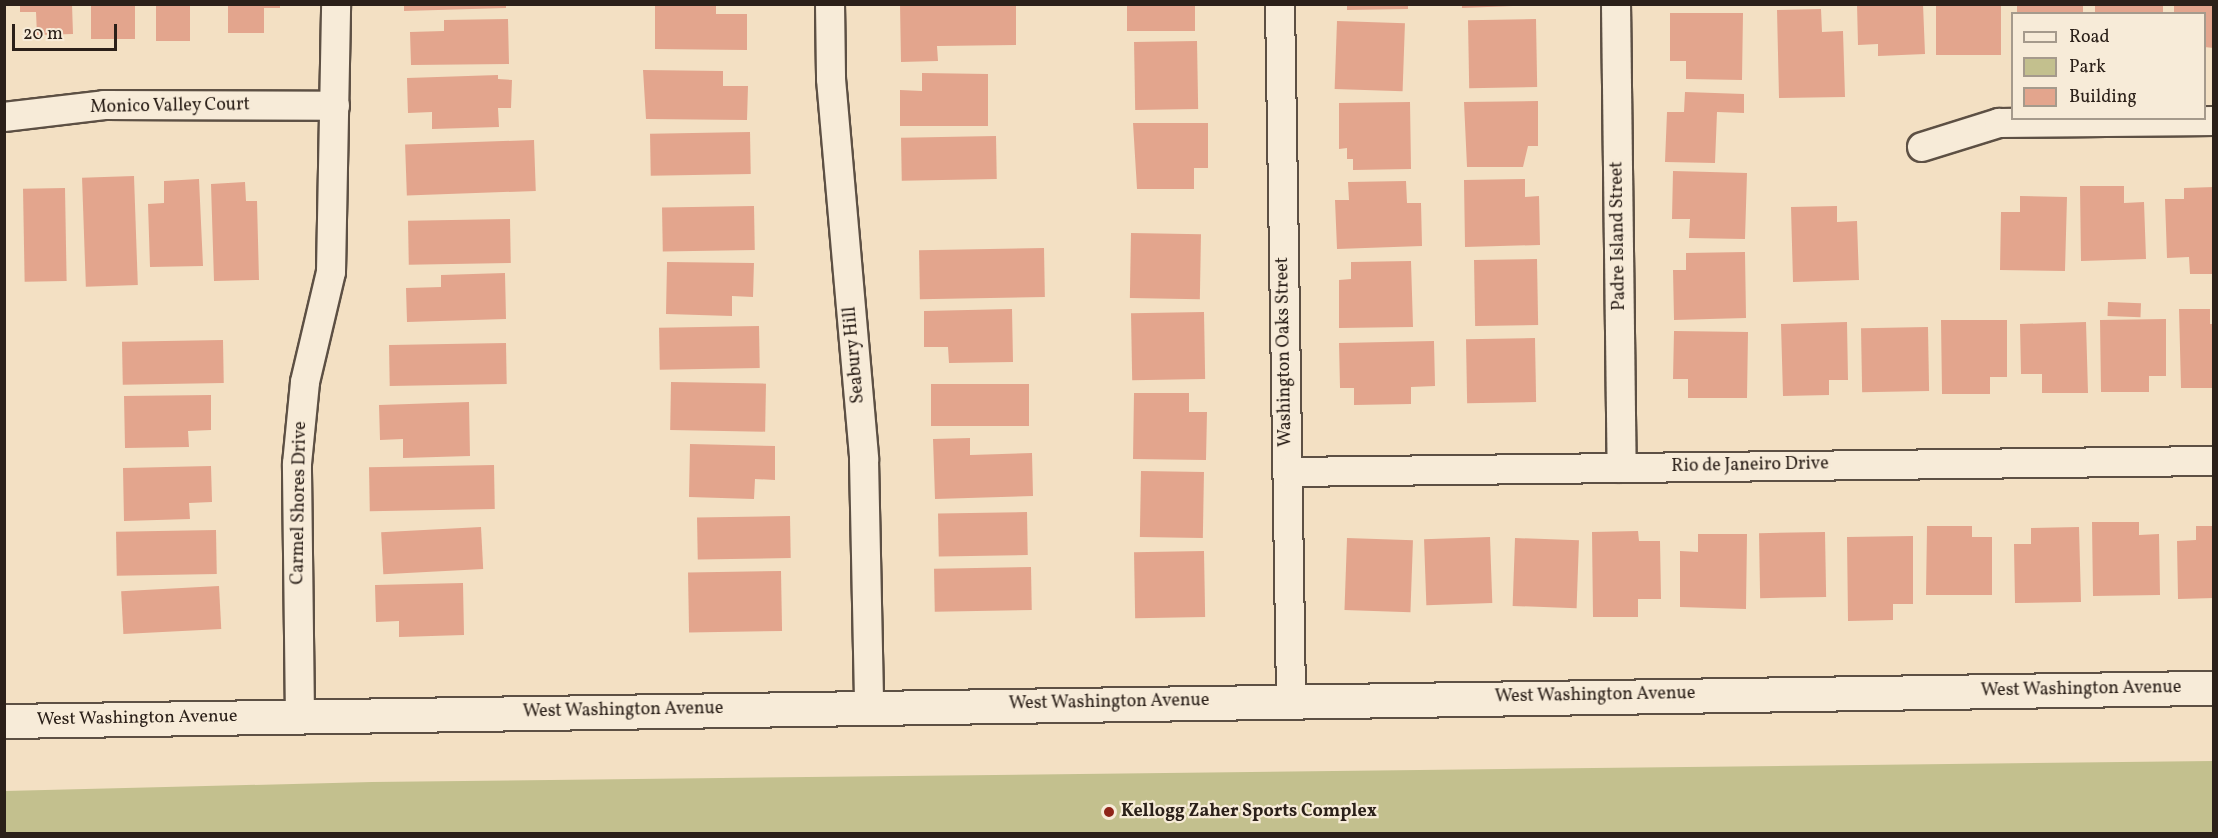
<!DOCTYPE html>
<style>
body{margin:0}
#map{position:relative;width:2218px;height:838px;overflow:hidden;background:#f3e0c3;font-family:Vollkorn,serif}
div>[style]{position:absolute}
[style*='--x']{left:calc(var(--x)*1px);top:calc(var(--y)*1px);width:calc(var(--w)*1px);rotate:calc(var(--a)*1deg)}
.green>*{inset:0;background:#c3c08e}
.building>*{inset:0;background:#e3a58d;transform-origin:0 0}
.roads{filter:drop-shadow(2px 0 #5d5044) drop-shadow(-2px 0 #5d5044) drop-shadow(0 2px #5d5044) drop-shadow(0 -2px #5d5044)}
.minor>*{height:28px;margin:-14px;padding:0 14px;transform-origin:14px;border-radius:14px;background:#f7ebd8}
.secondary>*{height:33px;margin:-16.5px;padding:0 16.5px;transform-origin:16.5px;border-radius:16.5px;background:#f7ebd8}
.dots>*{width:16px;height:16px;translate:-50% -50%;box-sizing:border-box;border:3px solid #f7ebd8;border-radius:50%}
span{translate:-50% -50%;white-space:nowrap;text-align:center;line-height:1.15;-webkit-text-stroke:4.5px #f7ebd8;paint-order:stroke}
.street-label{font-size:18px;color:#2b2019}
.poi-label{font-size:18px;color:#2b2019;font-weight:700}
.left{translate:0 -50%;text-align:left}
.frame{position:absolute;inset:0;border:6px solid #2b2019;pointer-events:none}
.legend{position:absolute;left:2011px;top:12px;width:195px;height:108px;box-sizing:border-box;background:#f7ebd8;border:2px solid #a59a8c;margin:0;padding:8px 10px;list-style:none;font-size:18px;color:#2b2019}
.legend li{display:flex;align-items:center;gap:12px;height:30px}
.legend b{width:30px;border:2px solid #a59a8c}
.scale{position:absolute;left:12px;top:24px;width:105px;height:27px;box-sizing:border-box;border:3px solid #2b2019;border-top:0;padding-left:8px;font-size:18px;line-height:21px;white-space:nowrap;color:#2b2019;-webkit-text-stroke:4px #f7ebd8;paint-order:stroke}
</style>
<div id="map">
<div class="green">
<i style="clip-path:polygon(2213px 761px,2213px 834px,4px 833px,5px 791px,372px 782px)"></i>
</div>
<div class="building">
<i style="clip-path:polygon(20px 4px,72px 4px,73px 34px,37px 35px,36px 12px,20px 12px)"></i>
<i style="left:91px;top:4px;width:44px;height:35px"></i>
<i style="left:156px;top:4px;width:34px;height:37px"></i>
<i style="clip-path:polygon(228px 4px,280px 4px,280px 8px,264px 8px,264px 33px,228px 33px)"></i>
<i style="clip-path:polygon(404px 4px,506px 4px,506px 8px,404px 11px)"></i>
<i style="clip-path:polygon(900px 4px,1016px 4px,1016px 45px,937px 46px,938px 61px,901px 62px)"></i>
<i style="left:1127px;top:4px;width:68px;height:27px"></i>
<i style="clip-path:polygon(1347px 4px,1408px 4px,1408px 9px,1347px 10px)"></i>
<i style="clip-path:polygon(1462px 4px,1512px 4px,1513px 6px,1462px 8px)"></i>
<i style="clip-path:polygon(1857px 4px,1923px 4px,1925px 54px,1878px 56px,1878px 44px,1858px 45px)"></i>
<i style="left:1936px;top:4px;width:65px;height:51px"></i>
<i style="left:2017px;top:4px;width:66px;height:10px"></i>
<i style="left:2095px;top:4px;width:68px;height:10px"></i>
<i style="clip-path:polygon(2174px 4px,2214px 4px,2214px 48px,2204px 47px,2204px 14px,2174px 14px)"></i>
<i style="clip-path:polygon(655px 5px,716px 5px,716px 14px,747px 14px,747px 50px,655px 49px)"></i>
<i style="clip-path:polygon(1821px 9px,1822px 32px,1843px 31px,1845px 97px,1779px 98px,1777px 10px)"></i>
<i style="clip-path:polygon(1670px 13px,1743px 13px,1742px 80px,1686px 79px,1686px 61px,1670px 61px)"></i>
<i style="clip-path:polygon(508px 19px,509px 64px,411px 65px,410px 32px,444px 31px,444px 20px)"></i>
<i style="left:1536px;top:19px;width:68px;height:68px;rotate:89deg"></i>
<i style="left:1337px;top:21px;width:68px;height:68px;rotate:2deg"></i>
<i style="left:1197px;top:41px;width:68px;height:63px;rotate:89deg"></i>
<i style="clip-path:polygon(643px 70px,723px 71px,723px 86px,748px 86px,747px 120px,646px 119px)"></i>
<i style="clip-path:polygon(922px 73px,988px 74px,988px 126px,900px 126px,900px 90px,922px 91px)"></i>
<i style="clip-path:polygon(498px 75px,498px 79px,512px 80px,511px 108px,498px 108px,499px 127px,432px 129px,432px 112px,408px 113px,407px 78px)"></i>
<i style="clip-path:polygon(1685px 92px,1744px 94px,1744px 113px,1717px 112px,1715px 163px,1665px 162px,1667px 112px,1684px 112px)"></i>
<i style="clip-path:polygon(1538px 101px,1538px 146px,1528px 146px,1523px 167px,1467px 167px,1464px 102px)"></i>
<i style="clip-path:polygon(1410px 102px,1411px 169px,1353px 170px,1353px 159px,1347px 159px,1347px 148px,1339px 149px,1339px 103px)"></i>
<i style="clip-path:polygon(1133px 123px,1208px 123px,1208px 168px,1194px 168px,1194px 189px,1137px 189px)"></i>
<i style="left:750px;top:132px;width:42px;height:100px;rotate:89deg"></i>
<i style="left:996px;top:136px;width:43px;height:95px;rotate:89deg"></i>
<i style="left:534px;top:140px;width:51px;height:129px;rotate:88deg"></i>
<i style="clip-path:polygon(1673px 171px,1747px 173px,1745px 239px,1689px 238px,1690px 219px,1672px 219px)"></i>
<i style="left:134px;top:176px;width:109px;height:52px;rotate:88deg"></i>
<i style="clip-path:polygon(199px 179px,203px 266px,150px 267px,148px 204px,164px 203px,164px 181px)"></i>
<i style="clip-path:polygon(1525px 179px,1525px 197px,1539px 196px,1540px 245px,1465px 247px,1464px 180px)"></i>
<i style="clip-path:polygon(1406px 181px,1407px 203px,1421px 203px,1422px 246px,1337px 249px,1335px 200px,1349px 200px,1348px 182px)"></i>
<i style="clip-path:polygon(245px 182px,246px 201px,257px 201px,259px 280px,214px 281px,211px 184px)"></i>
<i style="clip-path:polygon(2080px 186px,2124px 186px,2124px 203px,2144px 202px,2146px 259px,2081px 261px)"></i>
<i style="clip-path:polygon(2214px 187px,2214px 274px,2190px 274px,2189px 257px,2167px 258px,2165px 199px,2184px 199px,2184px 188px)"></i>
<i style="left:65px;top:188px;width:93px;height:42px;rotate:89deg"></i>
<i style="clip-path:polygon(2020px 196px,2067px 197px,2065px 271px,2000px 270px,2001px 212px,2020px 212px)"></i>
<i style="left:754px;top:206px;width:44px;height:92px;rotate:89deg"></i>
<i style="clip-path:polygon(1837px 206px,1837px 222px,1857px 221px,1859px 280px,1793px 282px,1791px 207px)"></i>
<i style="left:510px;top:219px;width:44px;height:102px;rotate:89deg"></i>
<i style="left:1131px;top:233px;width:70px;height:65px;rotate:1deg"></i>
<i style="left:1044px;top:248px;width:49px;height:125px;rotate:89deg"></i>
<i style="clip-path:polygon(1745px 252px,1746px 318px,1674px 320px,1673px 270px,1686px 270px,1686px 253px)"></i>
<i style="left:1537px;top:259px;width:66px;height:63px;rotate:89deg"></i>
<i style="clip-path:polygon(1411px 261px,1413px 327px,1339px 328px,1339px 280px,1351px 279px,1351px 262px)"></i>
<i style="clip-path:polygon(667px 262px,754px 263px,753px 297px,732px 296px,732px 316px,666px 314px)"></i>
<i style="clip-path:polygon(505px 273px,506px 319px,407px 322px,406px 288px,441px 287px,441px 275px)"></i>
<i style="left:2108px;top:302px;width:33px;height:14px;rotate:2deg"></i>
<i style="clip-path:polygon(1012px 309px,1013px 362px,949px 363px,948px 347px,924px 347px,924px 311px)"></i>
<i style="clip-path:polygon(2179px 309px,2210px 309px,2210px 324px,2214px 324px,2214px 388px,2181px 388px)"></i>
<i style="left:1204px;top:312px;width:67px;height:73px;rotate:89deg"></i>
<i style="clip-path:polygon(2166px 319px,2166px 376px,2149px 376px,2149px 392px,2101px 392px,2100px 320px)"></i>
<i style="clip-path:polygon(1941px 320px,2007px 320px,2007px 377px,1990px 377px,1990px 394px,1942px 394px)"></i>
<i style="clip-path:polygon(1847px 322px,1848px 380px,1829px 380px,1829px 395px,1783px 396px,1781px 324px)"></i>
<i style="clip-path:polygon(2086px 322px,2088px 393px,2042px 393px,2042px 374px,2021px 374px,2020px 324px)"></i>
<i style="left:759px;top:326px;width:42px;height:100px;rotate:89deg"></i>
<i style="left:1928px;top:327px;width:64px;height:67px;rotate:89deg"></i>
<i style="clip-path:polygon(1674px 331px,1748px 332px,1747px 398px,1688px 398px,1688px 379px,1673px 379px)"></i>
<i style="left:1535px;top:338px;width:64px;height:69px;rotate:89deg"></i>
<i style="left:223px;top:340px;width:43px;height:101px;rotate:89deg"></i>
<i style="clip-path:polygon(1434px 341px,1435px 386px,1411px 387px,1411px 404px,1354px 405px,1354px 388px,1340px 388px,1339px 343px)"></i>
<i style="left:506px;top:343px;width:41px;height:117px;rotate:89deg"></i>
<i style="left:671px;top:382px;width:95px;height:48px;rotate:1deg"></i>
<i style="left:1029px;top:384px;width:42px;height:98px;rotate:90deg"></i>
<i style="clip-path:polygon(1134px 393px,1189px 393px,1189px 412px,1207px 412px,1206px 460px,1133px 459px)"></i>
<i style="clip-path:polygon(211px 395px,211px 430px,188px 431px,189px 447px,125px 448px,124px 396px)"></i>
<i style="clip-path:polygon(469px 402px,470px 456px,403px 458px,403px 439px,380px 440px,379px 405px)"></i>
<i style="clip-path:polygon(970px 438px,970px 455px,1032px 453px,1033px 496px,935px 499px,933px 439px)"></i>
<i style="clip-path:polygon(690px 444px,775px 446px,775px 480px,755px 479px,754px 499px,689px 497px)"></i>
<i style="left:494px;top:465px;width:44px;height:125px;rotate:89deg"></i>
<i style="clip-path:polygon(211px 466px,212px 502px,189px 503px,190px 519px,124px 521px,123px 468px)"></i>
<i style="left:1141px;top:471px;width:63px;height:66px;rotate:1deg"></i>
<i style="left:1027px;top:512px;width:43px;height:89px;rotate:89deg"></i>
<i style="left:790px;top:516px;width:42px;height:93px;rotate:89deg"></i>
<i style="clip-path:polygon(2092px 522px,2139px 522px,2139px 535px,2159px 534px,2160px 595px,2093px 596px)"></i>
<i style="clip-path:polygon(1927px 526px,1972px 526px,1972px 537px,1992px 537px,1992px 595px,1926px 595px)"></i>
<i style="clip-path:polygon(2196px 526px,2214px 526px,2214px 598px,2178px 599px,2177px 541px,2196px 540px)"></i>
<i style="left:481px;top:527px;width:42px;height:100px;rotate:87deg"></i>
<i style="clip-path:polygon(2079px 527px,2081px 602px,2015px 603px,2014px 544px,2031px 544px,2031px 528px)"></i>
<i style="left:216px;top:530px;width:44px;height:100px;rotate:89deg"></i>
<i style="clip-path:polygon(1638px 531px,1639px 541px,1660px 541px,1661px 599px,1638px 599px,1638px 617px,1593px 617px,1592px 532px)"></i>
<i style="left:1825px;top:532px;width:65px;height:66px;rotate:89deg"></i>
<i style="clip-path:polygon(1698px 534px,1747px 534px,1746px 609px,1680px 607px,1680px 551px,1698px 552px)"></i>
<i style="clip-path:polygon(1913px 536px,1913px 604px,1893px 604px,1893px 620px,1848px 621px,1847px 537px)"></i>
<i style="left:1490px;top:537px;width:66px;height:66px;rotate:88deg"></i>
<i style="left:1347px;top:538px;width:66px;height:72px;rotate:2deg"></i>
<i style="left:1515px;top:538px;width:64px;height:68px;rotate:2deg"></i>
<i style="left:1204px;top:551px;width:66px;height:70px;rotate:89deg"></i>
<i style="left:1031px;top:567px;width:43px;height:97px;rotate:89deg"></i>
<i style="left:781px;top:571px;width:60px;height:93px;rotate:89deg"></i>
<i style="clip-path:polygon(463px 583px,464px 635px,399px 637px,399px 621px,376px 622px,375px 585px)"></i>
<i style="left:219px;top:586px;width:43px;height:98px;rotate:87deg"></i>
</div>
<div class="roads">
<div class="minor">
<i style="--x:830;--y:4;--w:75;--a:89.2"></i>
<i style="--x:831;--y:79;--w:382;--a:85"></i>
<i style="--x:864;--y:460;--w:246;--a:88.8"></i>
<i style="--x:1280;--y:4;--w:696;--a:89.09"></i>
<i style="--x:1616;--y:4;--w:464;--a:89.3"></i>
<i style="--x:4;--y:117;--w:101;--a:-6.8"></i>
<i style="--x:104;--y:105;--w:231;--a:0.2"></i>
<i style="--x:1922;--y:147;--w:81;--a:-17.3"></i>
<i style="--x:1999;--y:123;--w:215;--a:-0.5"></i>
<i style="--x:1287;--y:472;--w:927;--a:-0.68"></i>
<i style="--x:300;--y:717;--w:253;--a:-90.7"></i>
<i style="--x:297;--y:464;--w:82;--a:-84.4"></i>
<i style="--x:305;--y:382;--w:113;--a:-76.7"></i>
<i style="--x:331;--y:272;--w:268;--a:-88.9"></i>
</div>
<div class="secondary">
<i style="--x:4;--y:721;--w:2210;--a:-0.86"></i>
</div>
</div>
<div class="dots">
<i style="left:1109px;top:812px;background:#8f2418"></i>
</div>
<div class="street-label">
<span style="left:170px;top:107px;rotate:-1deg">Monico Valley Court</span>
<span style="left:1619px;top:236px;rotate:-91deg">Padre Island Street</span>
<span style="left:1285px;top:352px;rotate:-91deg">Washington Oaks Street</span>
<span style="left:855px;top:355px;rotate:-95deg">Seabury Hill</span>
<span style="left:1750px;top:466px;rotate:-1deg">Rio de Janeiro Drive</span>
<span style="left:300px;top:503px;rotate:-89deg">Carmel Shores Drive</span>
<span style="left:2081px;top:690px;rotate:-1deg">West Washington Avenue</span>
<span style="left:1595px;top:696px;rotate:-1deg">West Washington Avenue</span>
<span style="left:1109px;top:703px;rotate:-1deg">West Washington Avenue</span>
<span style="left:623px;top:711px;rotate:-1deg">West Washington Avenue</span>
<span style="left:137px;top:719px;rotate:-1deg">West Washington Avenue</span>
</div>
<div class="poi-label">
<span class="left" style="left:1121px;top:812px">Kellogg Zaher Sports Complex</span>
</div>
<div class="frame"></div>
<ul class="legend">
<li><b style="height:8px;background:#f7ebd8"></b>Road</li>
<li><b style="height:16px;background:#c3c08e"></b>Park</li>
<li><b style="height:16px;background:#e3a58d"></b>Building</li>
</ul>
<div class="scale">20 m</div>
</div>
